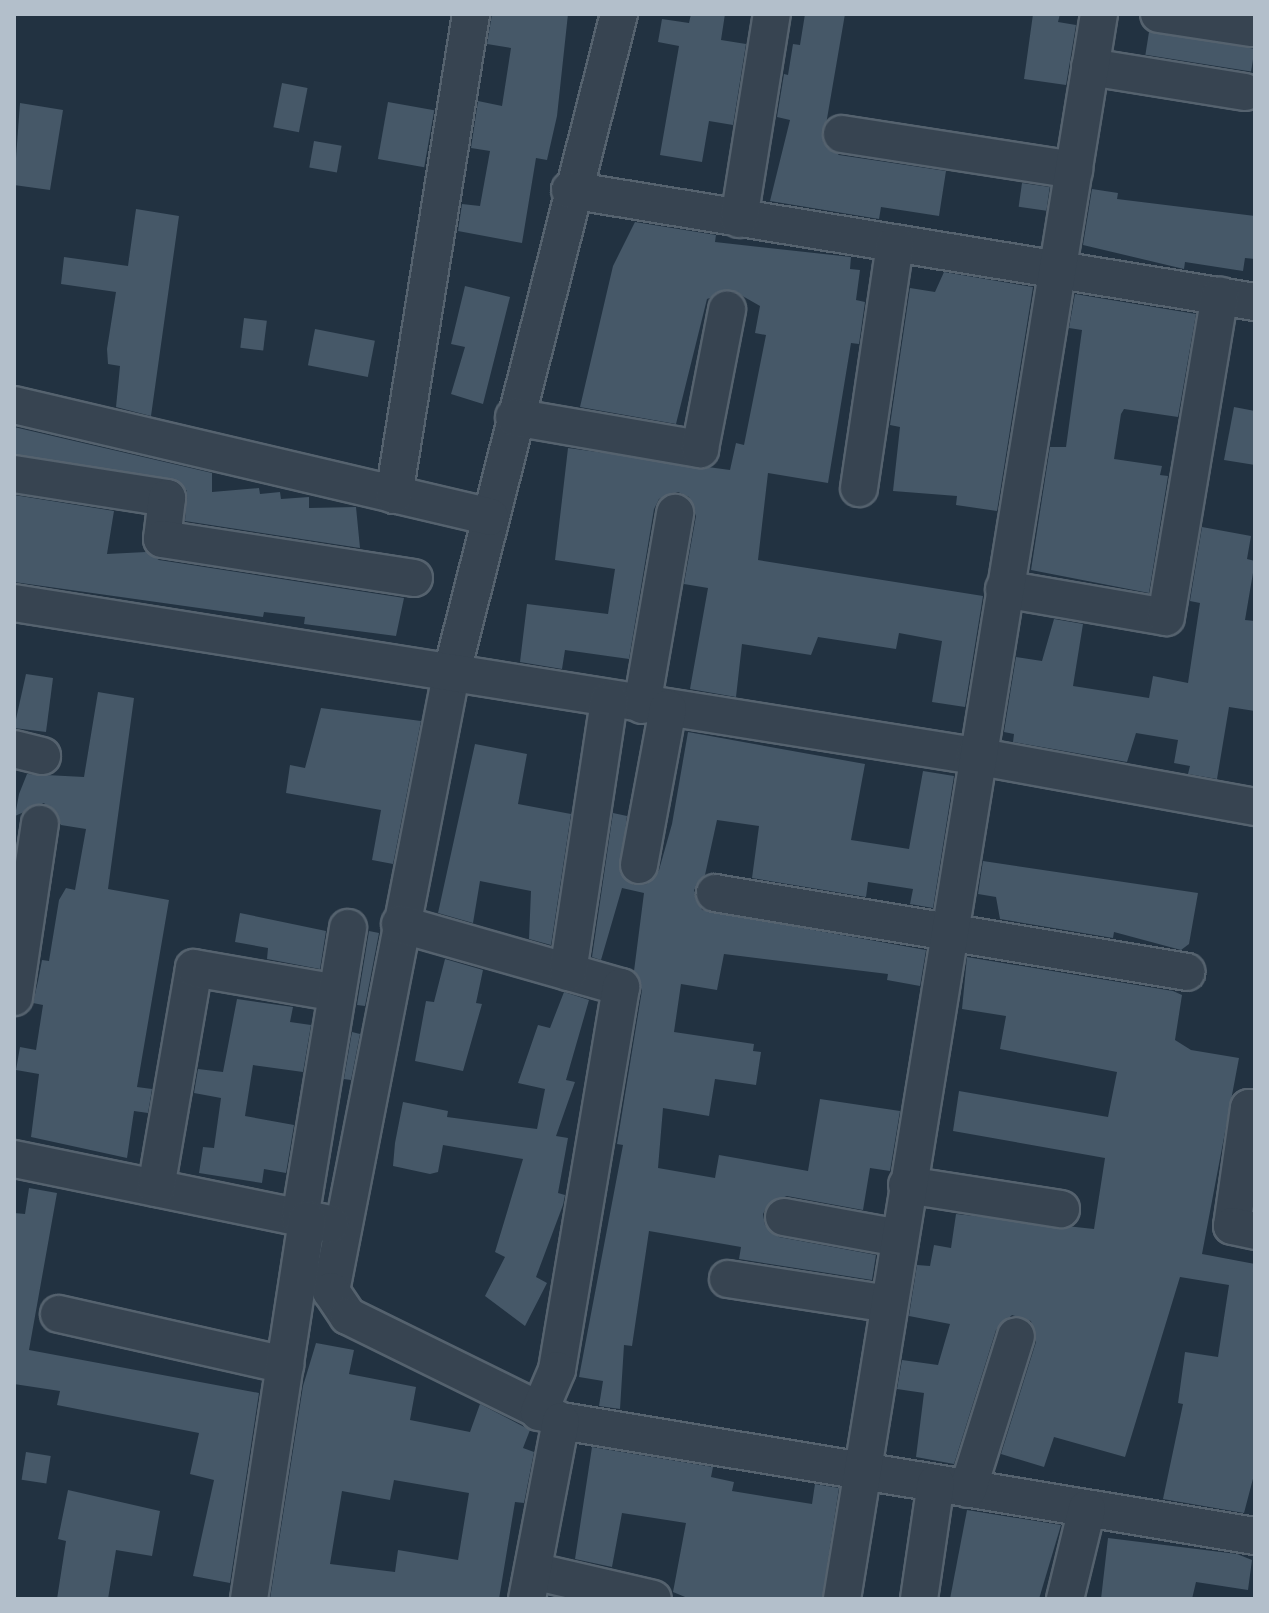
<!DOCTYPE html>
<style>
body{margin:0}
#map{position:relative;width:1269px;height:1613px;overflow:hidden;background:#223241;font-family:Mulish,sans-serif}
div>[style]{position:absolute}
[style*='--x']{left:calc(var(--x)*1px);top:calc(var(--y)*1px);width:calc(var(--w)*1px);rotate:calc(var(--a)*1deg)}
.building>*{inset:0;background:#465868;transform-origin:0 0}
.roads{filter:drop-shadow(2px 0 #55626e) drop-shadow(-2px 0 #55626e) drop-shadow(0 2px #55626e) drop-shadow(0 -2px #55626e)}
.minor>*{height:36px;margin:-18px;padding:0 18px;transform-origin:18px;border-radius:18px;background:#374451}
span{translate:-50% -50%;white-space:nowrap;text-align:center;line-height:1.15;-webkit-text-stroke:6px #1c2936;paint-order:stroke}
.frame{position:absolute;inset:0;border:16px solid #b3bfcb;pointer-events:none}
</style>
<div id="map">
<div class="building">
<i style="clip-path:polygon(492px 14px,568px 14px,557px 116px,547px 160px,536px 158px,522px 243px,458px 231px,462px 204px,480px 206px,490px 151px,471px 148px,478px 101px,502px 106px,511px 48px,487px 44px)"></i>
<i style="clip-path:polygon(691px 14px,725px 14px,721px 40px,746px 44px,733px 125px,709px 121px,702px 162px,660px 155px,679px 46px,658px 42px,662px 19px,689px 23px)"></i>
<i style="clip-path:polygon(805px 14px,845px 14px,823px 142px,839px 155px,946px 171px,939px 216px,881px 207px,879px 219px,770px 201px,790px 120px,777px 117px,784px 74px,788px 75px,793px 44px,800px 45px)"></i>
<i style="clip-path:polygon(1033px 14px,1060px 14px,1058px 22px,1076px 25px,1066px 85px,1024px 79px)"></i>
<i style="left:1149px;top:32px;width:107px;height:23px;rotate:9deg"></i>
<i style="left:282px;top:83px;width:26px;height:45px;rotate:11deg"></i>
<i style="left:388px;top:102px;width:47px;height:58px;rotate:10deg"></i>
<i style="clip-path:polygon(20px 103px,63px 110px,50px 190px,14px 185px)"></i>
<i style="left:314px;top:141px;width:28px;height:27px;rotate:10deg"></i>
<i style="left:1022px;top:183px;width:28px;height:24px;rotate:8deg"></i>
<i style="clip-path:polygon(1092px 189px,1118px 193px,1117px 199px,1255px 216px,1255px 259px,1245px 258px,1243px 271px,1185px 262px,1184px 269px,1083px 245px)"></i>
<i style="clip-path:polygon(136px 209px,179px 216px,151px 416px,116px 407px,120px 366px,108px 364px,107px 349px,116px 292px,61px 284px,64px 257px,128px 266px)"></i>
<i style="clip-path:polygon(635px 222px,716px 235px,715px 242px,851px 257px,850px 269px,860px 270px,856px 300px,865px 302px,859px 344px,851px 343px,828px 483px,768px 473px,758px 560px,983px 596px,965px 707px,932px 702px,942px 641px,899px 633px,896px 649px,818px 637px,811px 655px,742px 644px,736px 697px,690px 689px,708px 588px,684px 584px,696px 516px,689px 497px,678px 492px,659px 499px,654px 509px,629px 659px,565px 650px,562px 669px,520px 662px,527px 604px,608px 614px,615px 569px,555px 560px,568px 448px,730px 470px,736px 443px,744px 445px,766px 335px,755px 333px,760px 306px,732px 290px,707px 299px,676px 424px,580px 407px,613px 266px)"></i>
<i style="clip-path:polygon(944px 272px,1033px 287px,997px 511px,956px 505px,957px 496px,893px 491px,900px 427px,890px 425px,910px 288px,935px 292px)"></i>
<i style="clip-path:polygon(465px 286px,510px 297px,483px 404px,451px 394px,465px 347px,451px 344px)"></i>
<i style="clip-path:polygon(1075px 294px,1196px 314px,1178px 417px,1124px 409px,1121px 414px,1114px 459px,1162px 466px,1160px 475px,1168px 476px,1149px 593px,1031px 570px,1050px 447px,1066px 447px,1082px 330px,1069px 328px)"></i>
<i style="left:244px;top:318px;width:23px;height:30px;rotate:7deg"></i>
<i style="left:315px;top:329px;width:61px;height:37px;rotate:11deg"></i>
<i style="clip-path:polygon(1234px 407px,1255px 411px,1255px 465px,1224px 460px)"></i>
<i style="clip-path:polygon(14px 427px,212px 473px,212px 492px,259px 488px,260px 494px,280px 492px,281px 499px,309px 497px,309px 508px,356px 507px,360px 548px,185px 521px,187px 491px,179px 481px,14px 454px)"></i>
<i style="clip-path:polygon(14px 495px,114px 511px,107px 554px,146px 552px,159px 560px,404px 598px,396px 636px,304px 624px,305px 617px,264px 612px,263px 617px,14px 582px)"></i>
<i style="clip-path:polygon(1202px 527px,1251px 536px,1247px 559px,1255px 561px,1245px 620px,1255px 621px,1255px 711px,1229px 707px,1217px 779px,1188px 774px,1190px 766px,1174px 763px,1178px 740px,1136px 733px,1127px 762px,1013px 742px,1014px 734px,1004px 732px,1016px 657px,1042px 661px,1054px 619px,1083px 624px,1073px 686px,1149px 698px,1153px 676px,1188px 683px,1200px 603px,1190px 601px)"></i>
<i style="clip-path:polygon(26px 674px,53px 678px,46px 732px,14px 728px)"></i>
<i style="clip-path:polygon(98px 692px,134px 698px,108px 889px,169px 900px,137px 1087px,152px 1089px,148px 1113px,134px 1111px,127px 1158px,31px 1137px,39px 1074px,16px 1070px,20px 1047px,36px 1050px,43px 1005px,33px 1003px,38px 981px,42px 960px,49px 961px,59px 900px,66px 888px,75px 890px,86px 829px,61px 825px,44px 803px,15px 816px,19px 794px,27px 774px,84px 777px)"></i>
<i style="clip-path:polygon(321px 708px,421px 721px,393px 864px,372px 860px,381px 810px,286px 793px,290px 765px,305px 768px)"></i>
<i style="clip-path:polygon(688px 732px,865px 764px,851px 840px,909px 849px,923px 771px,954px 776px,933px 908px,910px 904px,913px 889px,868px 882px,866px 897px,752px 878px,759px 826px,717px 820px,705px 875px,694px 890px,702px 910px,926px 950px,920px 986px,887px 980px,888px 974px,724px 954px,717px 990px,681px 984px,674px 1032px,754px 1044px,753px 1051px,761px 1052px,756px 1085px,715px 1079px,709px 1116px,663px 1108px,658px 1168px,715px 1178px,719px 1155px,808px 1171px,820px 1099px,900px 1111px,890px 1171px,870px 1168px,863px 1210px,787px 1196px,769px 1203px,763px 1214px,765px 1225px,779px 1237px,876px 1255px,872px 1280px,739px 1259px,741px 1247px,649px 1231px,632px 1346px,624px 1345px,620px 1409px,599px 1406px,603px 1381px,579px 1377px,623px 1145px,617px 1144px,642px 990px,634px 971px,644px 893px,622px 888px,601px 960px,592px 957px,613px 813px,627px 816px,620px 873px,634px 885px,647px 884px,659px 870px,672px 824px)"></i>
<i style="clip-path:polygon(475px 744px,527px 754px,518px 804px,571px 814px,551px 945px,529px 939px,531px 891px,480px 881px,473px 923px,438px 913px)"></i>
<i style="clip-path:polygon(983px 861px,1198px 893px,1189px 944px,1181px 950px,1114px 932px,1113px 938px,1000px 919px,996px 897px,978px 894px)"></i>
<i style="clip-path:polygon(240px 913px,326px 931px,320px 969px,267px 959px,268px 948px,235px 942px)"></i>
<i style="clip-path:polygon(369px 931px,379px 933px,365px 1006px,357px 1005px)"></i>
<i style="clip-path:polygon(967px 957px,1173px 991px,1182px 995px,1175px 1040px,1191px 1050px,1239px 1058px,1202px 1254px,1255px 1264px,1255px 1471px,1244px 1513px,1163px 1499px,1183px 1404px,1178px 1403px,1185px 1352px,1218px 1357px,1229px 1285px,1180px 1277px,1125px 1457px,1054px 1437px,1044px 1467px,1001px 1454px,1036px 1342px,1031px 1321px,1012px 1315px,996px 1330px,954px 1464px,916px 1457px,924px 1393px,897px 1389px,902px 1360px,938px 1365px,950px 1324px,909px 1316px,917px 1265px,930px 1266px,934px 1245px,951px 1248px,956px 1214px,1094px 1229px,1105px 1158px,953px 1131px,959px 1091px,1108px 1117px,1117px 1072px,1000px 1049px,1006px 1016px,962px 1009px)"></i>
<i style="clip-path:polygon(445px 959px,483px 970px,476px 1003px,482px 1004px,463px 1071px,415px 1061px,426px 1001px,434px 1002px)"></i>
<i style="clip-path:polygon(564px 992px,589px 1000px,566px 1080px,575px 1082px,556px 1136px,568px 1138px,558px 1193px,565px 1195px,563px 1205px,536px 1277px,547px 1283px,525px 1326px,485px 1296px,505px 1257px,495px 1252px,523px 1159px,443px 1145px,438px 1172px,430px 1174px,393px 1166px,395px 1143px,403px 1102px,448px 1111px,447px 1117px,537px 1129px,545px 1089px,518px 1083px,538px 1025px,550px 1028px)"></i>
<i style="clip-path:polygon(237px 999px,293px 1007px,290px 1022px,311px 1025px,303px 1072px,253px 1065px,245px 1116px,294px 1125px,286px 1173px,264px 1169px,262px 1183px,199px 1173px,203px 1147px,214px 1148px,221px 1098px,194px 1093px,198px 1069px,223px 1072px)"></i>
<i style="clip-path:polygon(352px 1032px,360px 1034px,351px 1080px,344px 1079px)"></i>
<i style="clip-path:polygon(29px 1188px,57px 1193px,29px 1350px,259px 1393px,230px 1583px,193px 1576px,214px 1480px,190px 1474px,199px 1433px,57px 1405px,60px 1391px,14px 1384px,14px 1213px,25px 1214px)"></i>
<i style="clip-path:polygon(evenodd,316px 1343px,354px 1350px,349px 1374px,416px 1387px,410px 1420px,470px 1432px,480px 1404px,530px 1430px,523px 1448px,534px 1452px,524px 1503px,515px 1502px,499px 1599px,270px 1599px,303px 1386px,316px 1343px,394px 1480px,469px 1493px,458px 1560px,398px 1550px,395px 1572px,330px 1564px,342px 1491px,390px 1500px,394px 1480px)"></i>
<i style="clip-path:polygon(592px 1447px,713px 1467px,711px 1477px,734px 1482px,732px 1491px,812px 1504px,815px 1484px,839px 1488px,822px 1599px,690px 1599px,673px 1592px,686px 1523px,622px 1513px,612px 1567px,575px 1559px)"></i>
<i style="left:26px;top:1452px;width:25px;height:28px;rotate:9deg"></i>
<i style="clip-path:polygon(68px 1490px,160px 1511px,152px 1556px,116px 1550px,108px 1599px,57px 1599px,66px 1541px,58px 1539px)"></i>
<i style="clip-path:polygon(967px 1510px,1061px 1525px,1039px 1599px,950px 1599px)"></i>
<i style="clip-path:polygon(1108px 1538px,1237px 1554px,1252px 1560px,1248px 1590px,1196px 1582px,1192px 1599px,1101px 1599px)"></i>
</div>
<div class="roads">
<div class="minor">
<i style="--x:619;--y:14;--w:682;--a:104.26"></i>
<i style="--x:451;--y:675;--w:628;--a:101.02"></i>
<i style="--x:331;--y:1291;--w:30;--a:56"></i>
<i style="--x:348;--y:1316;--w:237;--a:26.2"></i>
<i style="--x:561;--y:1421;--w:703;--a:9.41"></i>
<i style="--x:1159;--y:14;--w:93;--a:8.7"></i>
<i style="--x:1090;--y:67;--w:157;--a:9.2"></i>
<i style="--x:842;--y:134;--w:235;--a:8.8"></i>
<i style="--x:570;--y:190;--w:694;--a:9.29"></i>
<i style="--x:739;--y:219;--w:208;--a:-80.9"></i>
<i style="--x:14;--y:405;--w:489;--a:13.2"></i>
<i style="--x:514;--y:417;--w:189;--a:9.8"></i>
<i style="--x:700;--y:449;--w:142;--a:-79"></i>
<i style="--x:14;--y:474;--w:155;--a:8.9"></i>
<i style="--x:167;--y:498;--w:41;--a:97"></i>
<i style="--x:162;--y:539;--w:255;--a:8.8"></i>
<i style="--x:859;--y:488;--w:246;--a:-81.6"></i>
<i style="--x:394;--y:495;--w:487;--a:-80.9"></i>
<i style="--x:1004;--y:589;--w:164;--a:9.8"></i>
<i style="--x:1166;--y:617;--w:326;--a:-80.5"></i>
<i style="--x:14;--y:603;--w:973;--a:9.05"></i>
<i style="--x:975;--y:756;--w:285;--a:10.3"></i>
<i style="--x:642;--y:705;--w:195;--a:-80.2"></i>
<i style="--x:14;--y:749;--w:29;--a:14"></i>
<i style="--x:639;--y:865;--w:159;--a:-79.5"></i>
<i style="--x:715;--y:893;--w:478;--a:9.5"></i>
<i style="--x:400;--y:924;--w:230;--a:15.9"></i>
<i style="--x:621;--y:987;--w:388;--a:99.5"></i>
<i style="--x:557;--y:1370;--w:46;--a:113.2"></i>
<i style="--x:568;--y:972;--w:275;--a:-81.4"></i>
<i style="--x:14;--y:997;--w:175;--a:-81.5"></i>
<i style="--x:1255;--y:1109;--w:6;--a:-171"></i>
<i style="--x:1249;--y:1108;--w:119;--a:98.2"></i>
<i style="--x:1232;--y:1226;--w:24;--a:12"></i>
<i style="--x:14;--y:1159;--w:323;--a:11.6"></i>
<i style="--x:907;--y:1185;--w:156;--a:8.9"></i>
<i style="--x:156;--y:1188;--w:223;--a:-80.2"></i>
<i style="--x:194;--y:968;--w:145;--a:9.9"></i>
<i style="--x:784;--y:1217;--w:117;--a:10.3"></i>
<i style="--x:300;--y:1218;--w:294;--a:-80.6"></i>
<i style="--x:728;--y:1279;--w:163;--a:8.8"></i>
<i style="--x:59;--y:1314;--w:232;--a:12.7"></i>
<i style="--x:968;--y:1489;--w:160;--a:-72.6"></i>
<i style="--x:533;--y:1571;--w:123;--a:13.1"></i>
<i style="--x:249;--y:1599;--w:384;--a:-81.3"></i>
<i style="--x:527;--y:1599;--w:181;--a:-79.2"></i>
<i style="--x:842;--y:1599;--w:1606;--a:-80.79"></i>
<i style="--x:919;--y:1599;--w:117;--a:-81.7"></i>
<i style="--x:1065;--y:1599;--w:93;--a:-76.3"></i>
</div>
</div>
<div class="frame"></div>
</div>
